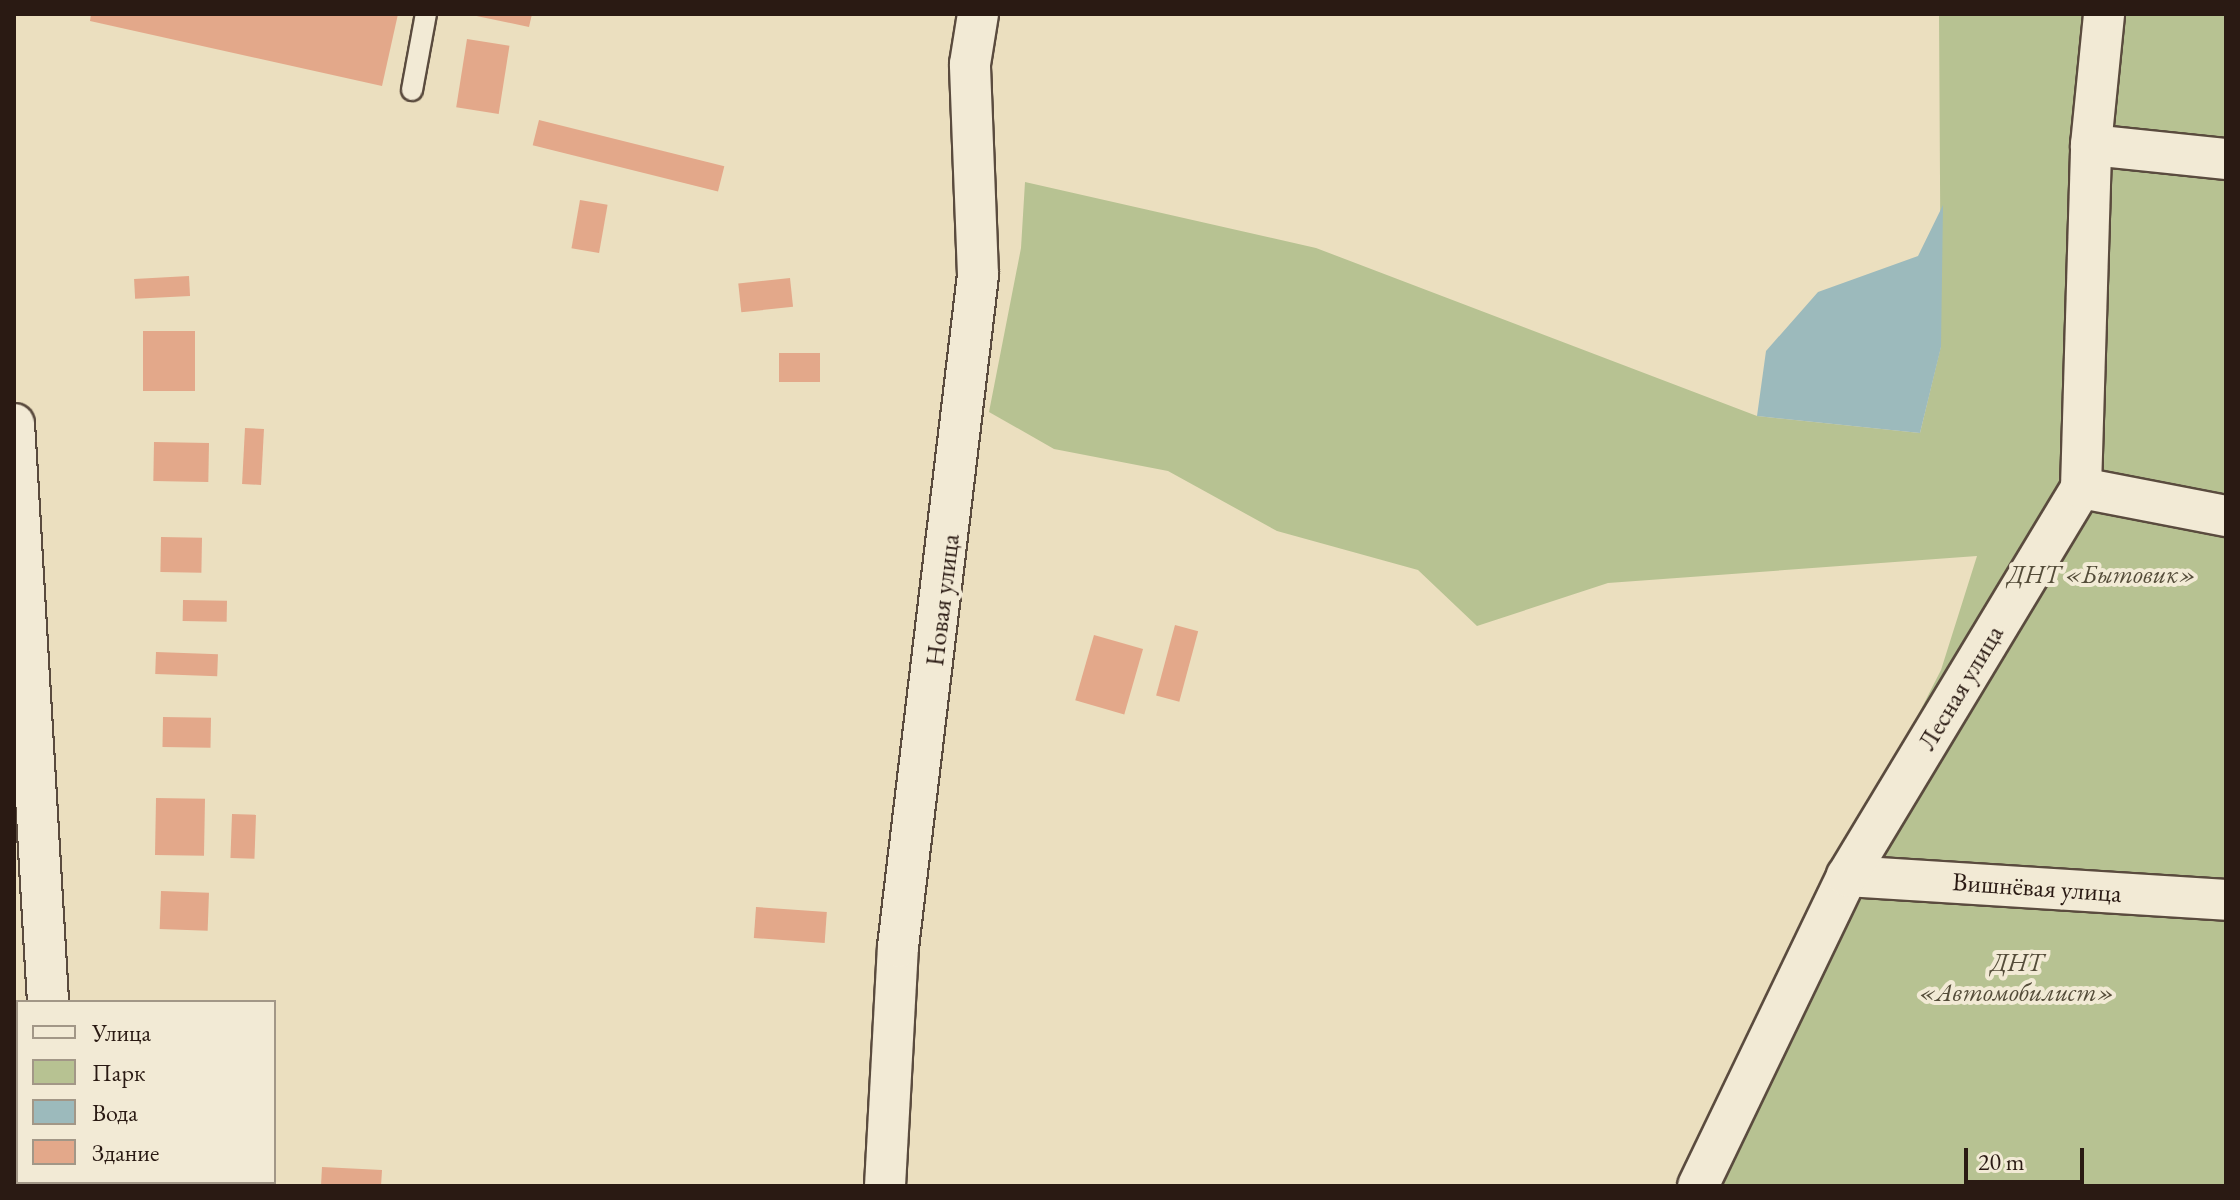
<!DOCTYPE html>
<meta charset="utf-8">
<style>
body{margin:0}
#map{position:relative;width:2240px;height:1200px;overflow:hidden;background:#ebdfbf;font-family:"EB Garamond",serif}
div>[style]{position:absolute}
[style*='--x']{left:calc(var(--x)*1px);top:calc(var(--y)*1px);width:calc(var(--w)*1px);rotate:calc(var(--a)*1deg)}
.green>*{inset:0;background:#b7c292}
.water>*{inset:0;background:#9cbabc}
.building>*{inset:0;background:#e3a88a;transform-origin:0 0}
.roads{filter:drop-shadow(2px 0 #5a4b3e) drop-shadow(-2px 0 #5a4b3e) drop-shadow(0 2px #5a4b3e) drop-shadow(0 -2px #5a4b3e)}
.lane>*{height:20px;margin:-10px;padding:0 10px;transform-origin:10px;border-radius:10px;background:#f2ead5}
.street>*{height:40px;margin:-20px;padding:0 20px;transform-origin:20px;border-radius:20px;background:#f2ead5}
span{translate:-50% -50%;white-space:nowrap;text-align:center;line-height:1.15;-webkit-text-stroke:8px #f2ead5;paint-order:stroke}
.park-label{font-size:26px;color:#544c39;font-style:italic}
.street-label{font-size:26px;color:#2a1a13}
.frame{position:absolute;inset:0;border:16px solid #2a1a13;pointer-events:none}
.legend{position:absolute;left:16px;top:1000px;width:260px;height:184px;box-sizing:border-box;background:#f2ead5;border:2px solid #a29787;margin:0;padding:10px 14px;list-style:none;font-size:24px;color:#2a1a13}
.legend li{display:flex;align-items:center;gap:16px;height:40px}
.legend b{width:40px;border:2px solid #a29787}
.scale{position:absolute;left:1964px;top:1148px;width:120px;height:36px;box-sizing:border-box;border:4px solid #2a1a13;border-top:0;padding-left:10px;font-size:24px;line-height:28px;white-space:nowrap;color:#2a1a13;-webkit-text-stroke:6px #f2ead5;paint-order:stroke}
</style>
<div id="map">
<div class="green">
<i style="clip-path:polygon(1939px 14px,2226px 14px,2226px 1186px,1678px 1186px,1941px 670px,1977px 556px,1608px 583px,1477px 626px,1418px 570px,1277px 531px,1168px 471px,1054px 449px,989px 412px,1021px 248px,1025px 182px,1316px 248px,1757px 416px,1920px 433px,1941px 346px)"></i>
</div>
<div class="water">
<i style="clip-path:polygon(1943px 205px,1941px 347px,1920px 433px,1757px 416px,1766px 351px,1818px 292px,1918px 256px)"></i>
</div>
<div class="building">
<i style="clip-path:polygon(91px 14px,398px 14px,382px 86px,90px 21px)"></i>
<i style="clip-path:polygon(467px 14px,532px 14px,529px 27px)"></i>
<i style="left:467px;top:39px;width:43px;height:69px;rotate:9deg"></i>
<i style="left:539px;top:120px;width:191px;height:26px;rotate:14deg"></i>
<i style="left:580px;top:200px;width:28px;height:49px;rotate:10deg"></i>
<i style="left:189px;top:276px;width:20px;height:55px;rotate:87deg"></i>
<i style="left:790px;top:278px;width:29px;height:52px;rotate:84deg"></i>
<i style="left:143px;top:331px;width:52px;height:60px"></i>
<i style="left:820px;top:353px;width:29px;height:41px;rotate:90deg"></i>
<i style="left:245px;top:428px;width:19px;height:56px;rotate:3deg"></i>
<i style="left:154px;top:442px;width:55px;height:39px;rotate:1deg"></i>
<i style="left:161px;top:537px;width:41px;height:35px;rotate:1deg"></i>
<i style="left:183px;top:600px;width:44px;height:21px;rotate:1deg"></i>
<i style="left:1175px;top:625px;width:24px;height:73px;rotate:15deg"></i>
<i style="left:1094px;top:635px;width:51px;height:68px;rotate:16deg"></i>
<i style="left:156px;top:652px;width:62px;height:22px;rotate:2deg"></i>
<i style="left:163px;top:717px;width:48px;height:30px;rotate:1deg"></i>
<i style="left:156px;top:798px;width:49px;height:57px;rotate:1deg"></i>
<i style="left:232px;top:814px;width:24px;height:44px;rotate:2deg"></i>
<i style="left:161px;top:891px;width:48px;height:38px;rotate:2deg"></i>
<i style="left:756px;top:907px;width:71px;height:31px;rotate:4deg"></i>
<i style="clip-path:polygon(322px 1167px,382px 1170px,381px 1186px,321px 1186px)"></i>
</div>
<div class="roads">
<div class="lane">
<i style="--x:412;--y:90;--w:77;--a:-79.6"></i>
</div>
<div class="street">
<i style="--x:2091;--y:145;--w:136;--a:5.9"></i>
<i style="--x:14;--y:424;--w:579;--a:86.63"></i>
<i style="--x:2081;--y:488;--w:148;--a:10.9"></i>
<i style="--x:1847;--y:876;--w:380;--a:3.6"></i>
<i style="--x:65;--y:1182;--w:4;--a:90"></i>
<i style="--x:885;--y:1186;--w:239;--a:-86.9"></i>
<i style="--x:898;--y:947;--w:677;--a:-83.21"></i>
<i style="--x:978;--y:275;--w:211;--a:-92.2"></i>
<i style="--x:970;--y:64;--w:51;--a:-80.9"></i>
<i style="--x:1698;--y:1186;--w:344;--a:-64.3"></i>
<i style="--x:1847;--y:876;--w:453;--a:-58.9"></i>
<i style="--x:2081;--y:488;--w:343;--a:-88.3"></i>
<i style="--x:2091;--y:145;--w:132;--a:-84.3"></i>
</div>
</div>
<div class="park-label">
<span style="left:2102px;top:575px">ДНТ «Бытовик»</span>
<span style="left:2017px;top:978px">ДНТ<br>«Автомобилист»</span>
</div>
<div class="street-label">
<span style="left:943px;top:600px;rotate:-83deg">Новая улица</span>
<span style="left:1961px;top:688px;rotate:-59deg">Лесная улица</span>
<span style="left:2037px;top:888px;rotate:4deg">Вишнёвая улица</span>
</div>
<div class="frame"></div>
<ul class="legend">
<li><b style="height:10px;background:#f2ead5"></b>Улица</li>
<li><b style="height:22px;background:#b7c292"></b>Парк</li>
<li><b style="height:22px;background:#9cbabc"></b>Вода</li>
<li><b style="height:22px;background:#e3a88a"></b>Здание</li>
</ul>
<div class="scale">20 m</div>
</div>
